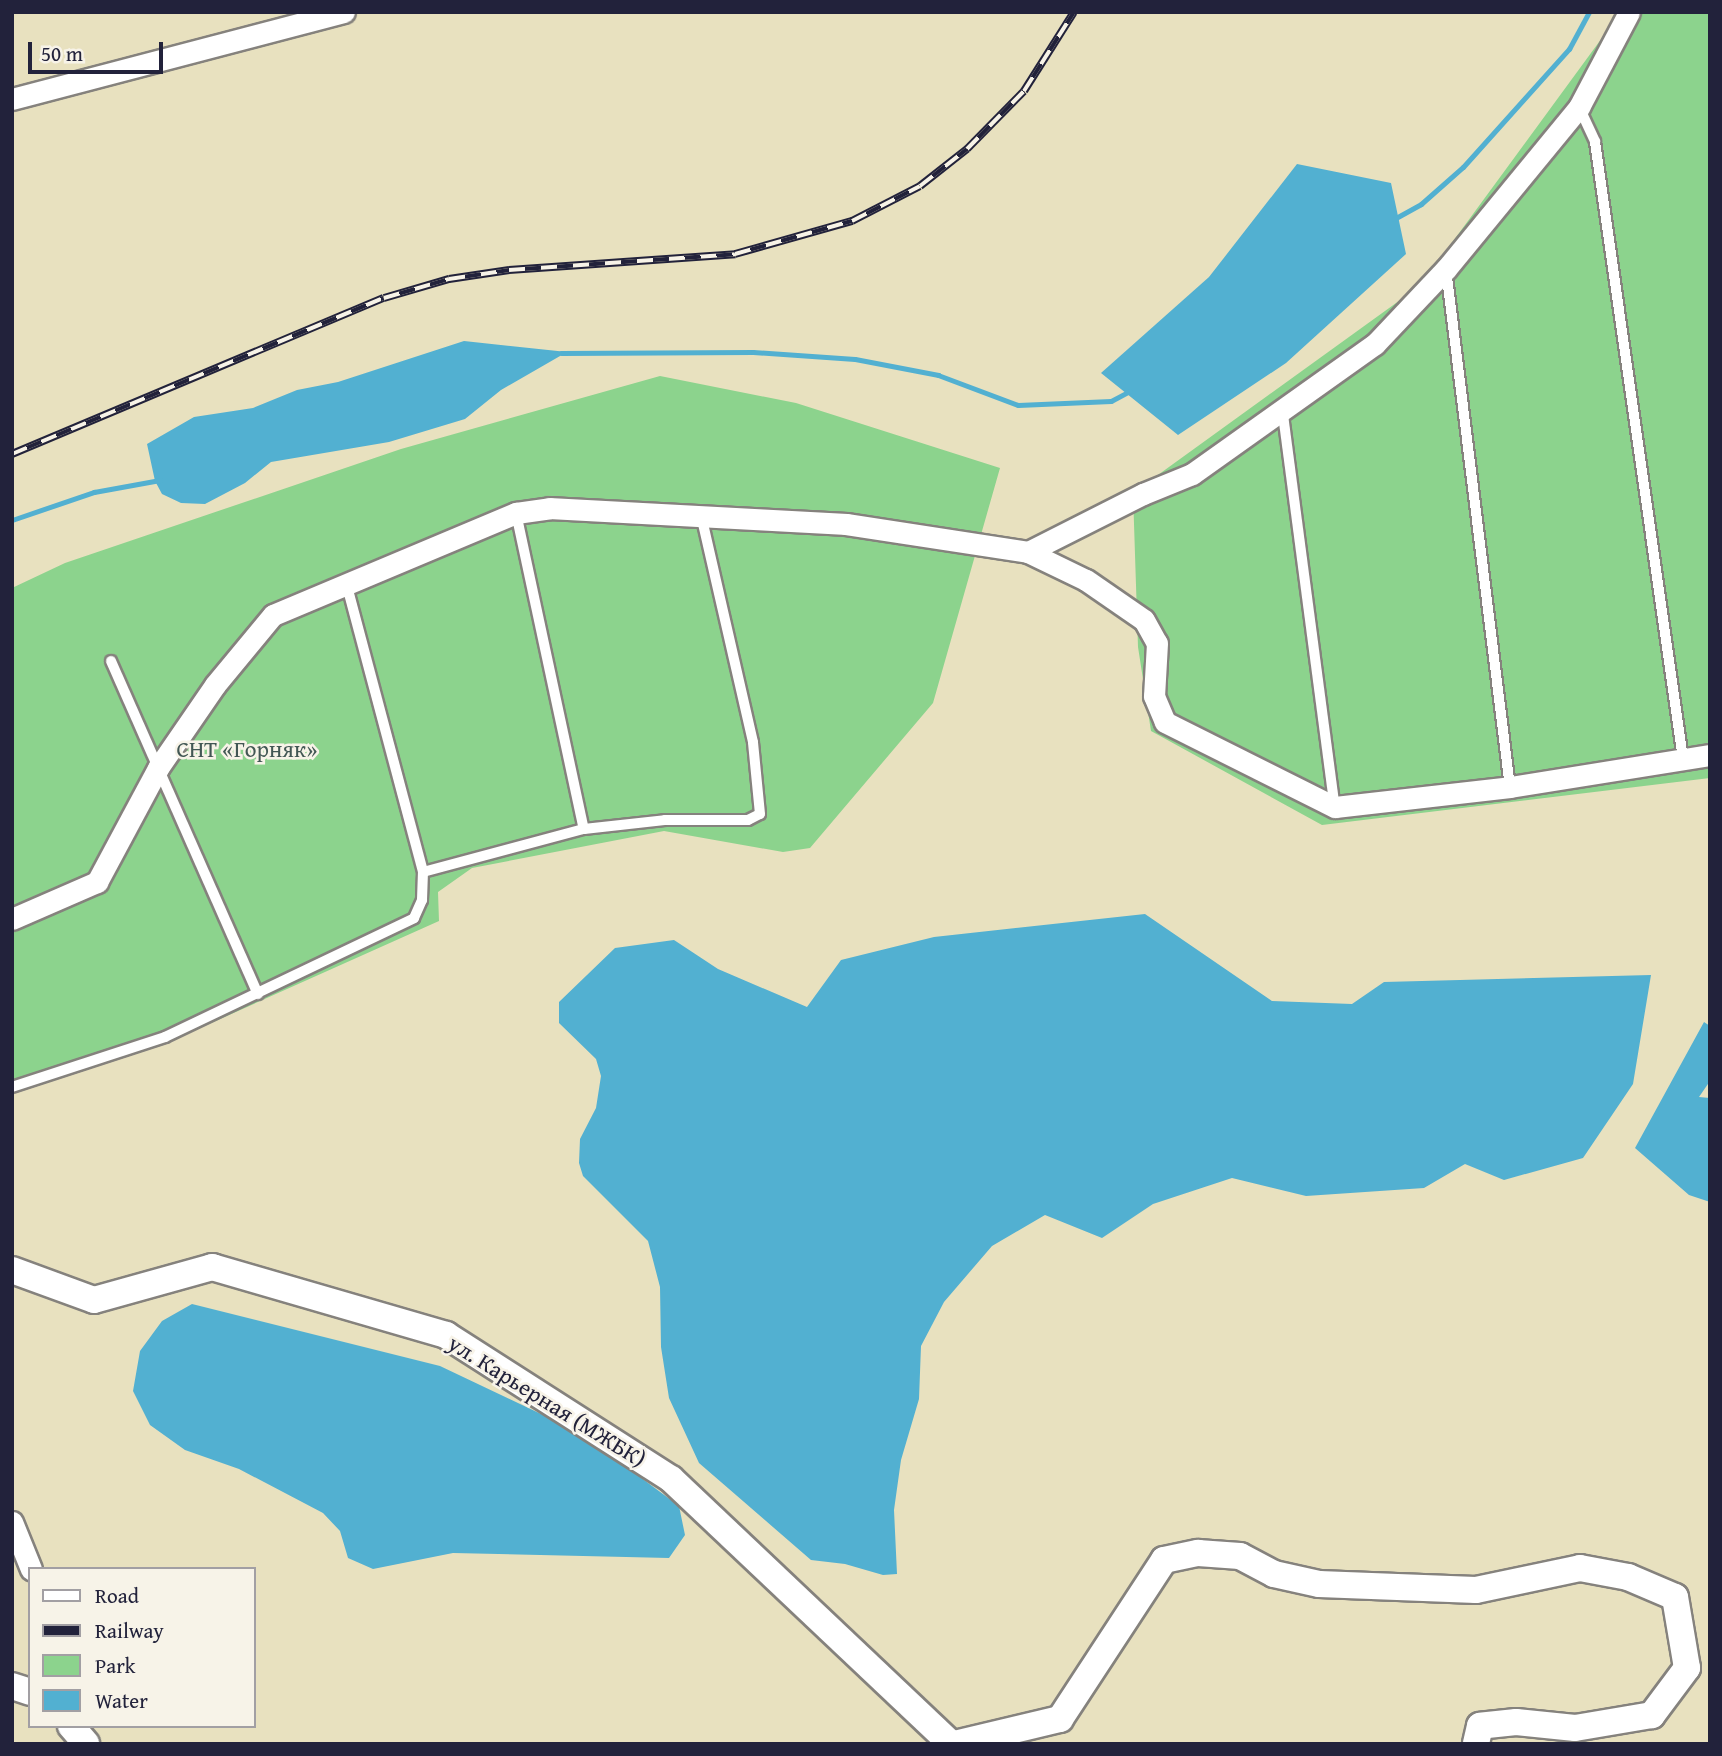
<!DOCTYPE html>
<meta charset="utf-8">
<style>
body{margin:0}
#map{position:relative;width:1722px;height:1756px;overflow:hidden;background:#e8e1bf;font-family:"Gentium Book Plus",serif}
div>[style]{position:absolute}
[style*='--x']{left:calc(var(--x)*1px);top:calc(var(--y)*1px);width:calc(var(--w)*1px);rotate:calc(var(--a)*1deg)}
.green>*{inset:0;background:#8cd38d}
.water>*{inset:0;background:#52b0d1}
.stream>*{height:5px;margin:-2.5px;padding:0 2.5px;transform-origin:2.5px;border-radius:2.5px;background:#52b0d1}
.roads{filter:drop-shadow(2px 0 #85827d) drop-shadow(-2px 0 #85827d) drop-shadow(0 2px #85827d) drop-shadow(0 -2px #85827d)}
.service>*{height:10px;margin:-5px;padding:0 5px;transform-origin:5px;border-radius:5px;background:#fff}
.minor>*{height:21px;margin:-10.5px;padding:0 10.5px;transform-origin:10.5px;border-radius:10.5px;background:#fff}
.tertiary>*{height:26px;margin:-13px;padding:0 13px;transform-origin:13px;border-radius:13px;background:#fff}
.rail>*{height:8px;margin-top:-4px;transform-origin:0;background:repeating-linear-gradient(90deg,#f7f3e8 0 16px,#22223b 0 32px);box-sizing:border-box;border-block:2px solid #22223b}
span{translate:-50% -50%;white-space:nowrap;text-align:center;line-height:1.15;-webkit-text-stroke:5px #f7f3e8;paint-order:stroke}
.park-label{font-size:23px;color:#425754}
.street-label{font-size:23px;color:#22223b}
.frame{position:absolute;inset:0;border:14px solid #22223b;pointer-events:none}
.legend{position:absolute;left:28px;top:1567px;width:228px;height:161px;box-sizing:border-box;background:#f7f3e8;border:2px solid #a29fa3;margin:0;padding:9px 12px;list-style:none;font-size:21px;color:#22223b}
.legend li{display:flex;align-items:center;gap:14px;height:35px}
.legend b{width:35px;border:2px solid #a29fa3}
.scale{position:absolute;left:28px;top:42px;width:135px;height:32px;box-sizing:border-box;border:4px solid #22223b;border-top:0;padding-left:9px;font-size:21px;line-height:24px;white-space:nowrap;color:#22223b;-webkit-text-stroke:5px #f7f3e8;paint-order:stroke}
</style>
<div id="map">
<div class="green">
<i style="clip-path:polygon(1621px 12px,1710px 12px,1710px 778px,1322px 825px,1151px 731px,1138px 647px,1133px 493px,1421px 285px)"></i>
<i style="clip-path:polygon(660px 376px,796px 403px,1000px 468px,933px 703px,810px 848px,783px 852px,664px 831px,472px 868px,438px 892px,439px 921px,171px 1041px,12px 1094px,12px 588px,65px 563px,401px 449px)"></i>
</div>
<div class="water">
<i style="clip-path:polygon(1297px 164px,1391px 183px,1406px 254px,1286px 363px,1178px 435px,1101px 373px,1209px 277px)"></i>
<i style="clip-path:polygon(464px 341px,567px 352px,501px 390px,465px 419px,389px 442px,271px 462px,245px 483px,205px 504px,181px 503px,162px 494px,155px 481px,147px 444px,194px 417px,253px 408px,297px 390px,338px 382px)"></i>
<i style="clip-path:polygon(1145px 914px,1272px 1001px,1352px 1004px,1384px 982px,1651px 975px,1633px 1084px,1583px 1158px,1504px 1180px,1465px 1164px,1424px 1188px,1306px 1196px,1232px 1178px,1153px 1204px,1102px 1238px,1045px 1215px,992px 1246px,944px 1302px,921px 1346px,919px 1399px,901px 1460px,894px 1510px,897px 1574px,883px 1575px,845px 1564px,811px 1560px,699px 1463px,669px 1398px,661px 1347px,660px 1287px,648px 1241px,583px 1176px,579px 1163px,580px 1139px,596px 1108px,601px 1076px,596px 1059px,559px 1023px,559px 1002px,615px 948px,674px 940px,718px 969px,807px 1007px,841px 960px,934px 937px)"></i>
<i style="clip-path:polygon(1704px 1022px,1710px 1026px,1710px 1081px,1699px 1097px,1710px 1098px,1710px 1202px,1689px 1195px,1635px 1148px)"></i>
<i style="clip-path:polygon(192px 1304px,440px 1366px,581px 1433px,679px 1506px,685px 1535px,669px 1558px,453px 1553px,373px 1569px,348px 1558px,340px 1531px,323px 1513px,239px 1469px,185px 1450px,150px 1425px,133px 1391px,140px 1351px,162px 1321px)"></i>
</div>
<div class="stream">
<i style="--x:1394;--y:219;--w:31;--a:-29"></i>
<i style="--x:1421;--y:204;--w:56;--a:-41.4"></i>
<i style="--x:1463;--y:167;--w:159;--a:-48.1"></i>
<i style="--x:1569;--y:49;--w:42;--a:-61.6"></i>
<i style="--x:561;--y:353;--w:192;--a:-0.3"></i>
<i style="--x:753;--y:352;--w:102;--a:3.9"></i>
<i style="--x:855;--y:359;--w:85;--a:10.9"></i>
<i style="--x:938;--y:375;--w:85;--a:20.6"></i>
<i style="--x:1018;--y:405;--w:93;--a:-2.5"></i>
<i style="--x:1111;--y:401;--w:21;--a:-28"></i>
<i style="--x:12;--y:520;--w:87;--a:-18.9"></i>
<i style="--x:94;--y:492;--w:67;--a:-10.3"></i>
</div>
<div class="roads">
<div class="service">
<i style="--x:1579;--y:107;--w:38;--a:65"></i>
<i style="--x:1595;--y:142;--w:623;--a:81.88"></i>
<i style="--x:1446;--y:269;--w:522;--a:82.96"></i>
<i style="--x:1282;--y:407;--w:403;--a:82.5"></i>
<i style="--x:516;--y:513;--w:323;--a:77.9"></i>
<i style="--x:347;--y:586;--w:296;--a:75.1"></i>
<i style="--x:423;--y:872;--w:167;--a:-15"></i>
<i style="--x:584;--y:829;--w:81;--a:-6.3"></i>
<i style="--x:665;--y:820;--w:83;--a:0"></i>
<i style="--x:748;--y:820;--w:13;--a:-27"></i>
<i style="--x:760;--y:814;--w:72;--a:-95.6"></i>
<i style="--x:753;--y:742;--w:233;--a:-102.9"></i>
<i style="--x:111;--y:661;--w:364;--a:66.2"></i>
<i style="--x:12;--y:1087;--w:161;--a:-18.1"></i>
<i style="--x:165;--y:1037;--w:276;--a:-25.5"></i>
<i style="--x:414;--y:918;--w:20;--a:-66"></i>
<i style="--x:422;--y:900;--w:28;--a:-88"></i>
</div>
<div class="minor">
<i style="--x:12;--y:99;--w:343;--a:-14.7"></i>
<i style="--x:1028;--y:552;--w:129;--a:-26.8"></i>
<i style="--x:1143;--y:494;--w:53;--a:-22.2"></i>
<i style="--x:1192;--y:474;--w:224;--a:-35.4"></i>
<i style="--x:1375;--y:344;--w:103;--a:-46.6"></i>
<i style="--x:1446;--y:269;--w:210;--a:-50.6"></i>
<i style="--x:1579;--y:107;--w:107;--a:-62.2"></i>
<i style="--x:12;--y:919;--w:93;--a:-23.5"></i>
<i style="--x:97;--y:882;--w:129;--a:-61.8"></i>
<i style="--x:158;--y:768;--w:101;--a:-55.5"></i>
<i style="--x:215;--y:685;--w:91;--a:-50.4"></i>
<i style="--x:273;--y:615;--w:264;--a:-22.8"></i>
<i style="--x:516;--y:513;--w:34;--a:-8"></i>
<i style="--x:550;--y:508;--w:296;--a:3.1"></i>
<i style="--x:846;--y:524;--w:184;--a:8.7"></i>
<i style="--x:1028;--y:552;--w:64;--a:25.8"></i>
<i style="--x:1086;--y:580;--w:70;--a:34.6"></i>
<i style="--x:1144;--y:620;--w:26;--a:61"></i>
<i style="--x:1157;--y:643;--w:53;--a:93.2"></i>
<i style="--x:1154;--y:696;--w:28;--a:67"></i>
<i style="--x:1165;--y:722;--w:190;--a:26.6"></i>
<i style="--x:1335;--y:807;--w:176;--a:-6.5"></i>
<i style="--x:1510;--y:787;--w:203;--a:-9.1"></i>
<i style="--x:12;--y:1522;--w:51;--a:68"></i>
</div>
<div class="tertiary">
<i style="--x:12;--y:1270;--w:87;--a:20.1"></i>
<i style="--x:94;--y:1300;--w:123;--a:-15.6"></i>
<i style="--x:212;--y:1267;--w:244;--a:16.2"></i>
<i style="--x:446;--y:1335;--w:267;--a:32.6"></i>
<i style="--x:671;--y:1479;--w:386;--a:43.4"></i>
<i style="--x:12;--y:1686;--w:19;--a:18"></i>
<i style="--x:71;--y:1726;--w:23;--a:49"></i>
<i style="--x:955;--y:1744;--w:108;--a:-13.4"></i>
<i style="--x:1060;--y:1719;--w:190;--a:-56.8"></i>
<i style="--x:1164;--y:1560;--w:35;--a:-12"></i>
<i style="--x:1198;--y:1553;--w:42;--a:4.1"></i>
<i style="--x:1240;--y:1556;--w:38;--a:28"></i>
<i style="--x:1274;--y:1574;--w:46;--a:12.5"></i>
<i style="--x:1319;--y:1584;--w:157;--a:2.2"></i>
<i style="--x:1476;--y:1590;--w:106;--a:-11.9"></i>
<i style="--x:1580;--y:1568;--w:49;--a:10.6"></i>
<i style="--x:1628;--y:1577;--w:51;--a:23.1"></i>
<i style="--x:1675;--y:1597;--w:72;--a:80.4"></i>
<i style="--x:1687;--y:1668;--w:59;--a:126.7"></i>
<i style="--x:1652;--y:1715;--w:78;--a:170.4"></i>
<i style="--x:1575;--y:1728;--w:59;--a:-174.2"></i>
<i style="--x:1516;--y:1722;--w:36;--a:174"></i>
<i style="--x:1480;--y:1726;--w:18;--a:103"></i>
</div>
</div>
<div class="rail">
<i style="--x:12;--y:454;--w:403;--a:-22.8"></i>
<i style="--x:384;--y:298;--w:68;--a:-16.3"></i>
<i style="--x:449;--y:279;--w:61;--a:-8.5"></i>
<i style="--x:509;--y:270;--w:227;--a:-4"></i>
<i style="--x:735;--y:254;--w:122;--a:-15.8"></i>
<i style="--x:852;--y:221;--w:76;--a:-27.2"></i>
<i style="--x:920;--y:186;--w:60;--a:-38.2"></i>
<i style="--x:967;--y:149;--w:81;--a:-45.5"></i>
<i style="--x:1024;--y:91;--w:93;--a:-57.7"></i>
</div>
<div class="park-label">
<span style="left:247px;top:749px">СНТ «Горняк»</span>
</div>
<div class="street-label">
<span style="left:547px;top:1401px;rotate:32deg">ул. Карьерная (МЖБК)</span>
</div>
<div class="frame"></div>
<ul class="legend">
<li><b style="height:9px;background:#fff"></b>Road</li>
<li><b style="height:9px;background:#22223b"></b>Railway</li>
<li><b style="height:19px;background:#8cd38d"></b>Park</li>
<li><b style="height:19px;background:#52b0d1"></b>Water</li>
</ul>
<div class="scale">50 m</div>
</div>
